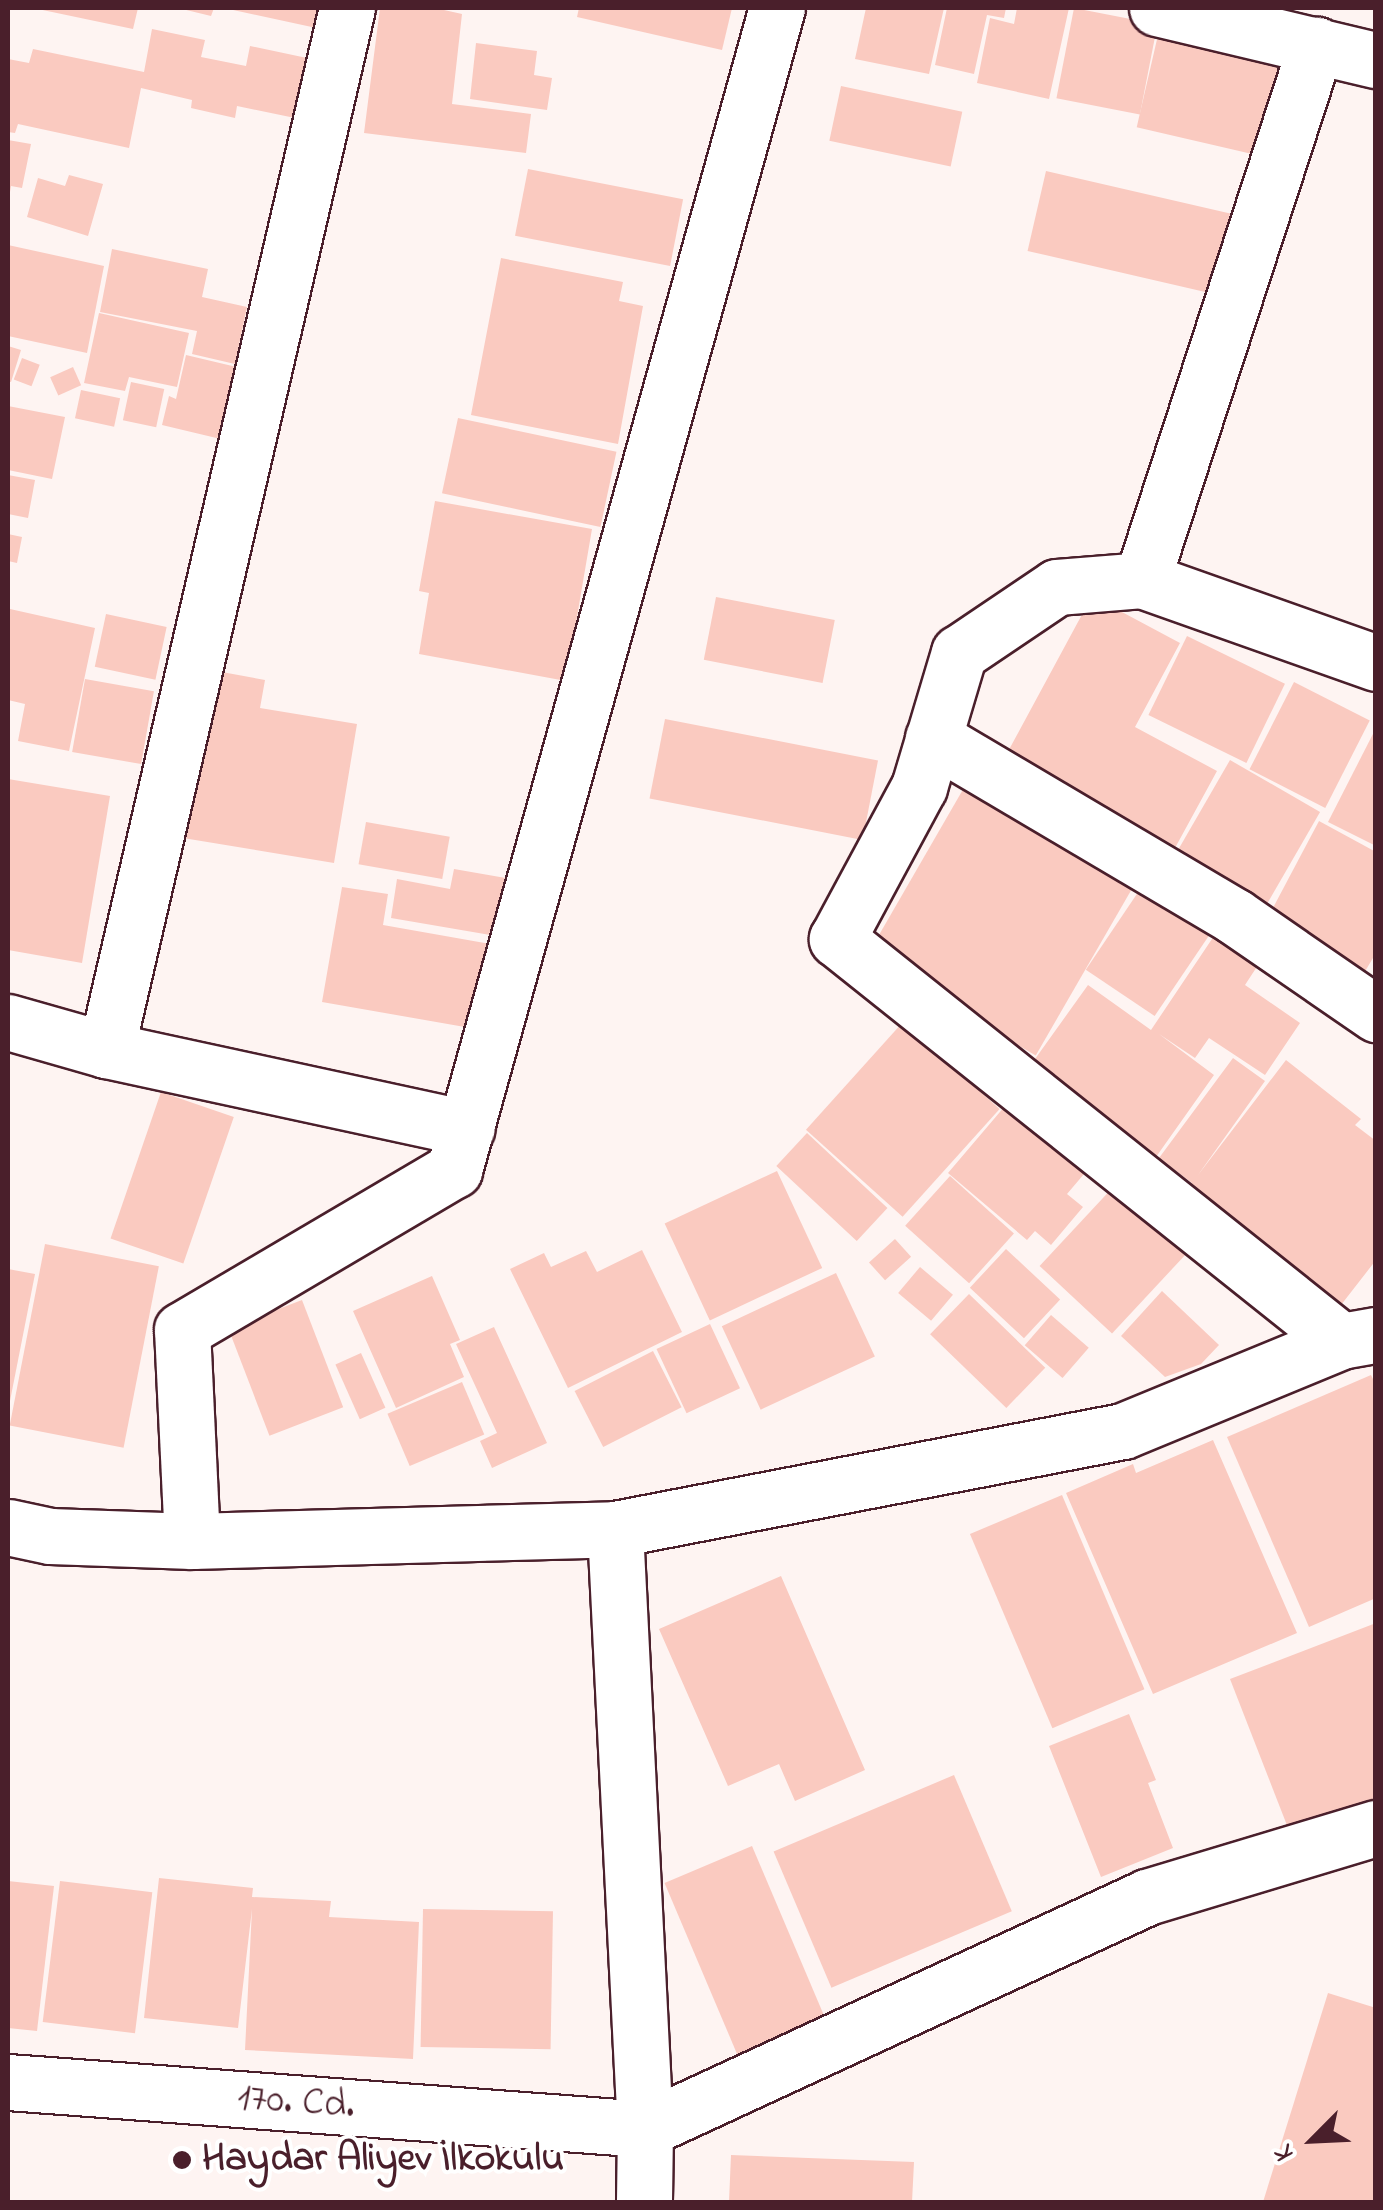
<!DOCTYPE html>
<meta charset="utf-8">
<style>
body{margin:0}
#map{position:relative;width:1383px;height:2210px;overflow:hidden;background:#fef4f2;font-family:"Indie Flower",sans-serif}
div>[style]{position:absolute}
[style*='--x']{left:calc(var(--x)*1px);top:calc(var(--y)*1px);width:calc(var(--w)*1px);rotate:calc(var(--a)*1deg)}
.building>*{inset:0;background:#facac0;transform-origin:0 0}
.roads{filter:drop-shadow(2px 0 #4a1f2b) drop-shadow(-2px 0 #4a1f2b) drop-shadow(0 2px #4a1f2b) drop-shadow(0 -2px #4a1f2b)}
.street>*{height:55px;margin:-27.5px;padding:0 27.5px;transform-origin:27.5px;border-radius:27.5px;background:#fff}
.secondary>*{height:55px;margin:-27.5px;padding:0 27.5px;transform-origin:27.5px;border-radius:27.5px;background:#fff}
.dots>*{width:28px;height:28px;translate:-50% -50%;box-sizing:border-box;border:5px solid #fff;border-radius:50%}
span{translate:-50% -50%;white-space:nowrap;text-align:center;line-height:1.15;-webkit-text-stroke:8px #fff;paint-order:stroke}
.street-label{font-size:40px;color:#4a1f2b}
.poi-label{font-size:40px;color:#4a1f2b;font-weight:700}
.left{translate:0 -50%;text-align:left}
.frame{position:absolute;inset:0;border:10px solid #4a1f2b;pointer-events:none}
.north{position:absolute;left:1263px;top:2090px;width:100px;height:100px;-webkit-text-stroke:8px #fff;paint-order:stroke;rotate:246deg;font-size:28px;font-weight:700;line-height:40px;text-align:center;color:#4a1f2b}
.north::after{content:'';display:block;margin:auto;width:35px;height:45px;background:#4a1f2b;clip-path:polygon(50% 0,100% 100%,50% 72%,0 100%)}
</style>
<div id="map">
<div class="building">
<i style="clip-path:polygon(33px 8px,138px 8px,133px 29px)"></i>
<i style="clip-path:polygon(178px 8px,214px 8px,211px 16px)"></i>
<i style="clip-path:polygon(224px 8px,325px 8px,321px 29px)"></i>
<i style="clip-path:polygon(380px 8px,435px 8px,462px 14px,452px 104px,531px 114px,526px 153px,364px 133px)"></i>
<i style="clip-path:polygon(579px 8px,732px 8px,722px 50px,577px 17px)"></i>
<i style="clip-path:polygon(866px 8px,944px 8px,929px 74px,855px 59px)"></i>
<i style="clip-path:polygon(947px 8px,1006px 8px,1004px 18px,987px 15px,974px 74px,935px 65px)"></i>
<i style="clip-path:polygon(1017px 8px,1069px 8px,1049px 99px,977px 83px,990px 18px,1014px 24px)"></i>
<i style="left:1074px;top:8px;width:85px;height:92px;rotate:11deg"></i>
<i style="left:1161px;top:22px;width:124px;height:108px;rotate:13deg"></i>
<i style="clip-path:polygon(152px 29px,205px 40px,201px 57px,246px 66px,250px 46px,307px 58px,295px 118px,237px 106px,235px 118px,191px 108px,192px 100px,141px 88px,129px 148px,18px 124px,15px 133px,8px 132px,8px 59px,29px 63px,33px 49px,144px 72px)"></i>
<i style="clip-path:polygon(476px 43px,537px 51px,534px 75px,552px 78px,547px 110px,470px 99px)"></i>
<i style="left:841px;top:86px;width:124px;height:56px;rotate:12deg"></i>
<i style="clip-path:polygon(8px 140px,31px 144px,22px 188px,11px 186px,9px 198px)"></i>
<i style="left:528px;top:169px;width:158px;height:68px;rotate:11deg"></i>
<i style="left:1046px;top:171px;width:189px;height:82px;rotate:13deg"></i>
<i style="clip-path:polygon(69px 175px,103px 184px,88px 236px,27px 217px,38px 178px,65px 186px)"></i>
<i style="clip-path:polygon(8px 245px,104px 266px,87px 353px,8px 336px)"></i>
<i style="clip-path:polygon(112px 249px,208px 269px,202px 297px,247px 307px,235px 364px,192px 354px,197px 331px,100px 312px)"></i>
<i style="clip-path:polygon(501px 258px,623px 282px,619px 301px,643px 306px,618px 444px,471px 415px)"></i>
<i style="clip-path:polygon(99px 313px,189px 333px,177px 387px,129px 377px,125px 391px,84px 383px)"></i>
<i style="clip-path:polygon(8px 346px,21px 350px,11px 382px,8px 381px)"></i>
<i style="clip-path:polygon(186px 355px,245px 369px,229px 441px,162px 425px,169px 396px,176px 399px)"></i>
<i style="left:22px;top:358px;width:19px;height:23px;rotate:21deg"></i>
<i style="left:73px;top:367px;width:20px;height:25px;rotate:66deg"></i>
<i style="left:131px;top:382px;width:34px;height:39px;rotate:12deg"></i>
<i style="left:81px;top:390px;width:40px;height:29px;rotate:12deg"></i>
<i style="clip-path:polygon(8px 406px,65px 417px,52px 479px,8px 470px)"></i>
<i style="left:458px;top:418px;width:162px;height:77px;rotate:12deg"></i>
<i style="clip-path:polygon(8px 475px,35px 480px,28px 518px,8px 514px)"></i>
<i style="clip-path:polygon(435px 501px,592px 529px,566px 681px,419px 654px,429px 593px,419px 591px)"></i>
<i style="clip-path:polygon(8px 534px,22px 537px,17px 563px,8px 561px)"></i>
<i style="clip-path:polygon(1092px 596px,1180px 643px,1135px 727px,1217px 771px,1169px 859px,1005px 757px)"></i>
<i style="left:716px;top:597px;width:121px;height:64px;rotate:11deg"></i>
<i style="clip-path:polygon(10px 609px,95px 628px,69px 751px,18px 741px,25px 704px,8px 700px)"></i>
<i style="left:106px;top:614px;width:62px;height:54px;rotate:12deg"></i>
<i style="left:1187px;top:636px;width:109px;height:88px;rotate:26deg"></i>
<i style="clip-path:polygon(211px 670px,265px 680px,260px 708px,357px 724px,334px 863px,183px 838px)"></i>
<i style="left:85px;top:679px;width:70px;height:74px;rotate:10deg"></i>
<i style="left:1294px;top:682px;width:85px;height:98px;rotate:27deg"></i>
<i style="left:665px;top:719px;width:217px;height:81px;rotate:11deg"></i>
<i style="clip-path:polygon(1376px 728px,1376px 846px,1328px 822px)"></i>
<i style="left:1230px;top:760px;width:104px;height:108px;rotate:30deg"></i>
<i style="clip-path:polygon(8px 779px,110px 796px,82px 963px,8px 950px)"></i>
<i style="left:965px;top:786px;width:196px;height:198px;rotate:30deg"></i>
<i style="clip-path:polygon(1319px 821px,1376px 852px,1376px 953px,1364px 973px,1266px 921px)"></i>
<i style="left:366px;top:822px;width:85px;height:43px;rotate:10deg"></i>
<i style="clip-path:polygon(454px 869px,512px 879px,502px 937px,391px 918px,397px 879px,450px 889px)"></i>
<i style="left:1149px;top:876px;width:83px;height:113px;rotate:34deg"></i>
<i style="clip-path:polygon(342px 887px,388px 894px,383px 925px,496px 945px,482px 1030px,322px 1002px)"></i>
<i style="clip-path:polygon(1218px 930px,1262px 959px,1245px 985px,1300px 1023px,1265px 1075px,1209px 1038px,1195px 1058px,1159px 1034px,1214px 1075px,1156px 1157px,1030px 1066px,1088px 985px,1151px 1030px)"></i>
<i style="left:903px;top:1022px;width:130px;height:145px;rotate:42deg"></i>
<i style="clip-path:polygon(1233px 1058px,1265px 1081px,1198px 1175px,1286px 1060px,1361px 1119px,1355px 1125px,1376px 1141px,1376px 1260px,1341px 1305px,1188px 1188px,1192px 1183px,1159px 1158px)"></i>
<i style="left:161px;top:1092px;width:77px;height:155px;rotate:19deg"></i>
<i style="clip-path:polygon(1005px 1106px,1084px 1174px,1067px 1194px,1083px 1207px,1051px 1245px,1035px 1231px,1027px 1240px,948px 1173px)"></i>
<i style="left:807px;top:1133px;width:110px;height:45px;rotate:43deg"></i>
<i style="left:777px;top:1171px;width:107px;height:124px;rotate:65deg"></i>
<i style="left:950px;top:1176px;width:86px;height:67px;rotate:42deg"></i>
<i style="left:1116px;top:1184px;width:99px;height:112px;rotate:43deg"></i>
<i style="left:895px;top:1239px;width:24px;height:35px;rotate:48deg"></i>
<i style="left:45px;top:1244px;width:116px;height:185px;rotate:11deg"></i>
<i style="left:1006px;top:1249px;width:74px;height:53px;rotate:43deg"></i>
<i style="clip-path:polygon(642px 1250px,682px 1332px,568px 1388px,510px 1269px,544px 1253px,551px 1267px,586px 1251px,597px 1272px)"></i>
<i style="left:920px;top:1267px;width:43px;height:34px;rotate:40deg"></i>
<i style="clip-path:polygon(8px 1269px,35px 1274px,9px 1406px,8px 1406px)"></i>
<i style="left:836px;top:1273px;width:92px;height:126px;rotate:65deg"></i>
<i style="clip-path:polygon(432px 1276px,460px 1340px,450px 1344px,464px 1377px,396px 1408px,353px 1311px)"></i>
<i style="clip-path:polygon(1162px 1291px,1219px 1345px,1201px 1364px,1165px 1377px,1121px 1336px)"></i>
<i style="left:969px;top:1294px;width:106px;height:56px;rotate:44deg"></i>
<i style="left:302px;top:1300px;width:115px;height:79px;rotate:69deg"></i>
<i style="left:1051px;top:1315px;width:50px;height:40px;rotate:41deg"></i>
<i style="left:710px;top:1324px;width:71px;height:59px;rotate:65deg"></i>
<i style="clip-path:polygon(494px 1327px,547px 1443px,492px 1468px,480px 1441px,497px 1433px,456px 1344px)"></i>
<i style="left:653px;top:1351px;width:63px;height:88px;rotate:63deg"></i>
<i style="left:361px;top:1353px;width:60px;height:28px;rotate:66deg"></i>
<i style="clip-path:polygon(1371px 1375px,1376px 1385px,1376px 1598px,1309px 1627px,1227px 1437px)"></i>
<i style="left:462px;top:1382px;width:57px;height:81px;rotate:67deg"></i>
<i style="clip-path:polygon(1213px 1440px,1297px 1633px,1153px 1694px,1066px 1493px,1133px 1464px,1136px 1473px)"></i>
<i style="left:1062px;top:1495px;width:211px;height:100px;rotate:67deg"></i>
<i style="clip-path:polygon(781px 1576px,865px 1770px,795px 1801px,779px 1764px,728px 1786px,659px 1629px)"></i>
<i style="clip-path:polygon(1376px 1623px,1376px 1800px,1290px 1833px,1230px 1679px)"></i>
<i style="clip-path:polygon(1129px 1714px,1156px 1780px,1148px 1783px,1173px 1848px,1101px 1877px,1049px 1746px)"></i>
<i style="left:954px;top:1775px;width:148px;height:196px;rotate:67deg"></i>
<i style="left:752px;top:1846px;width:188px;height:95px;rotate:67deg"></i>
<i style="clip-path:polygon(159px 1878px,253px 1888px,252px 1897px,331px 1901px,329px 1917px,419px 1922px,413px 2059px,245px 2050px,252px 1909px,238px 2028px,144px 2018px)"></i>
<i style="clip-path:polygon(8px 1881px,54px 1886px,37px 2031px,8px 2028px)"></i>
<i style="left:60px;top:1881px;width:93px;height:142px;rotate:7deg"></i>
<i style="left:423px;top:1909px;width:130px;height:138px;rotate:1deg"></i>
<i style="clip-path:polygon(1328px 1993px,1376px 2008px,1376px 2202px,1263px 2202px)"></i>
<i style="clip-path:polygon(731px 2155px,914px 2162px,912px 2202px,729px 2202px)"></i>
</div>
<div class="roads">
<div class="street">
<i style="--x:1157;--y:8;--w:225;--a:13.4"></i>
<i style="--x:1142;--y:580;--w:563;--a:-71.98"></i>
<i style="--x:933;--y:738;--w:350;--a:30.6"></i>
<i style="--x:1234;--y:916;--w:173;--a:34.6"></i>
<i style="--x:8;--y:1022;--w:102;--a:15.9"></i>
<i style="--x:106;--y:1050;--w:1070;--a:-76.98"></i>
<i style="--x:106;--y:1050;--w:369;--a:12.2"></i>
<i style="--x:1341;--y:1341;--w:645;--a:-141.42"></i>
<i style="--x:837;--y:939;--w:173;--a:-61.7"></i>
<i style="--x:919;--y:787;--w:140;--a:-73.4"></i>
<i style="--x:959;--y:653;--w:118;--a:-34"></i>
<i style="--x:1057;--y:587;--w:85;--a:-4.7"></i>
<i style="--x:1142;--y:580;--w:248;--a:19.5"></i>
<i style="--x:615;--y:1529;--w:601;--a:87.14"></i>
<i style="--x:645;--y:2129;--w:73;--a:90.8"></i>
<i style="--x:192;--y:1541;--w:211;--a:-92.7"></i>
<i style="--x:182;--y:1330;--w:316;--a:-30.5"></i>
<i style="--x:454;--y:1170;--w:1206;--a:-74.47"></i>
<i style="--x:8;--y:2082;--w:639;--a:4.22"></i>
<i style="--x:645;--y:2129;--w:553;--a:-24.8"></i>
<i style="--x:1147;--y:1897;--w:239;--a:-16.8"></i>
</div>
<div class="secondary">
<i style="--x:8;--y:1527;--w:43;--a:12.1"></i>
<i style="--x:50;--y:1536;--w:142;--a:2"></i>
<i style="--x:192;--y:1541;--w:423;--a:-1.6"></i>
<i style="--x:615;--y:1529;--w:517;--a:-10.92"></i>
<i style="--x:1123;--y:1431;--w:236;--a:-22.4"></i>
<i style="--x:1341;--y:1341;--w:36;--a:-10"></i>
</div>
</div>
<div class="dots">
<i style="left:182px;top:2160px;background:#4a1f2b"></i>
</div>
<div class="street-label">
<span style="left:296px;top:2103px;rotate:4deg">170. Cd.</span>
</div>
<div class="poi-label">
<span class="left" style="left:202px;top:2160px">Haydar Aliyev İlkokulu</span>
</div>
<div class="frame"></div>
<div class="north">K</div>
</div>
